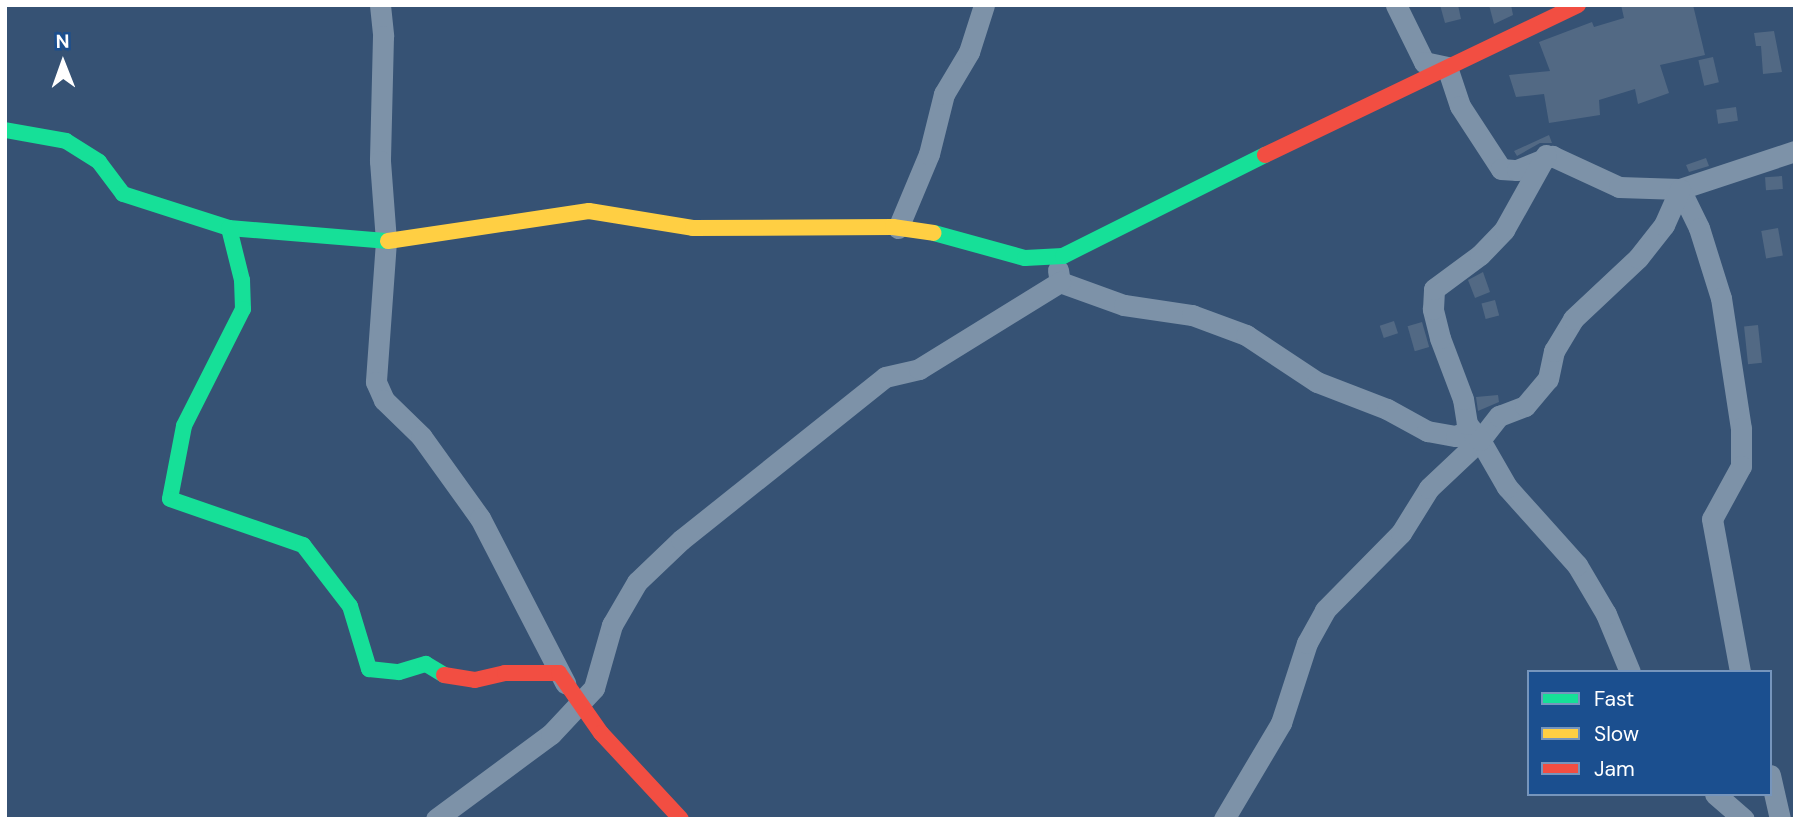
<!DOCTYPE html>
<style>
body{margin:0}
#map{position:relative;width:1800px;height:824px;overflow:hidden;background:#365274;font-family:"DM Sans",sans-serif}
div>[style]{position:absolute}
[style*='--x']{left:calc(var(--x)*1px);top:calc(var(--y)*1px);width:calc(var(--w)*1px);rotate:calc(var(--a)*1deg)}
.building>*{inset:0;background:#526984;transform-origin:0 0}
.street>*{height:21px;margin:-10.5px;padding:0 10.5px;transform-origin:10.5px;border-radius:10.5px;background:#7d92a8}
.fast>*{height:16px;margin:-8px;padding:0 8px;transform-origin:8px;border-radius:8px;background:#16e098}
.slow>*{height:16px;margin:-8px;padding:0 8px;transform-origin:8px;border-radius:8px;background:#ffcf43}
.jam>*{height:16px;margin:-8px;padding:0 8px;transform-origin:8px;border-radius:8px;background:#f24e42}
span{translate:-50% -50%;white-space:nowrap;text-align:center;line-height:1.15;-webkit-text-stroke:5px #1b4f8f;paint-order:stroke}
.frame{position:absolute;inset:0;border:7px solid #fff;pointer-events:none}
.legend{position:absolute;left:1527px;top:670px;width:245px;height:126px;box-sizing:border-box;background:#1b4f8f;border:2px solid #7695bc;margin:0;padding:9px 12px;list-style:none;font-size:21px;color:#fff}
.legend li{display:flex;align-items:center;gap:14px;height:35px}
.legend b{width:35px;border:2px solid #7695bc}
.north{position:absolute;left:28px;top:28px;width:70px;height:70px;-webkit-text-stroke:5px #1b4f8f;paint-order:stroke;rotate:359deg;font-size:19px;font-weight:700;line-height:28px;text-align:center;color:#fff}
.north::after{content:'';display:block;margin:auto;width:24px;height:32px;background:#fff;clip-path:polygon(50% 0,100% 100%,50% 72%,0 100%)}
</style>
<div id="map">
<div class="building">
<i style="clip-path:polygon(1440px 5px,1458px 5px,1461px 19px,1445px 23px)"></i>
<i style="clip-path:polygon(1489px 5px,1511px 5px,1513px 15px,1494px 24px)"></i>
<i style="clip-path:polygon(1621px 5px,1693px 5px,1705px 55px,1660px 65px,1669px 93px,1638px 104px,1635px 89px,1599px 100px,1600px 115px,1549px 123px,1544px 94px,1516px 97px,1509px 75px,1550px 71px,1539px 42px,1592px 22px,1594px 27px,1624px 18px)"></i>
<i style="clip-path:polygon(1774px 31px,1782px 72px,1763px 74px,1761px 46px,1756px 46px,1754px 33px)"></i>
<i style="left:1713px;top:57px;width:26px;height:15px;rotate:77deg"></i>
<i style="left:1736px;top:107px;width:14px;height:20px;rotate:82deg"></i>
<i style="clip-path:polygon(1549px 135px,1552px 143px,1540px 143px,1517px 156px,1514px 151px)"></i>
<i style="clip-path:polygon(1706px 158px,1709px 166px,1689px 172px,1686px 165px)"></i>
<i style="left:1782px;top:176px;width:13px;height:17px;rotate:86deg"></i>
<i style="left:1778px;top:228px;width:28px;height:17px;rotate:80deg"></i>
<i style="clip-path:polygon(1483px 272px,1490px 292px,1475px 298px,1468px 280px)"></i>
<i style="left:1495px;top:300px;width:16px;height:14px;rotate:75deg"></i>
<i style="left:1394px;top:321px;width:13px;height:15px;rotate:72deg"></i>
<i style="left:1422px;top:322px;width:26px;height:15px;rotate:74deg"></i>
<i style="left:1758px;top:325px;width:38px;height:14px;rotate:84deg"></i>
<i style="clip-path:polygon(1498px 395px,1499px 402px,1478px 411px,1476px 397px)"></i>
</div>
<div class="street">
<i style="--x:380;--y:5;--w:31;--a:84"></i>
<i style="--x:383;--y:36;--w:125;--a:91.4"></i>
<i style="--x:380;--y:161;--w:80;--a:85.7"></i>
<i style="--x:386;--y:241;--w:141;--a:94.1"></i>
<i style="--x:376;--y:382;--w:20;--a:66"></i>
<i style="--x:384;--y:400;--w:52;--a:44.2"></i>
<i style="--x:421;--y:436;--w:101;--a:54.3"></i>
<i style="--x:480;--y:518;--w:186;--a:62.7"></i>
<i style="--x:1396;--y:5;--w:64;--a:63.8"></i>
<i style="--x:1424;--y:62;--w:24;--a:12"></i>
<i style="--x:1447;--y:67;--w:41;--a:71.6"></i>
<i style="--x:1460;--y:106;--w:75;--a:56.9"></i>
<i style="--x:1501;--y:169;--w:16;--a:4"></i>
<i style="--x:1517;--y:170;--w:38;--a:-22"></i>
<i style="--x:1552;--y:156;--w:74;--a:24.8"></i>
<i style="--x:1619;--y:187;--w:61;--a:1.9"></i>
<i style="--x:1680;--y:189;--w:121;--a:-18.3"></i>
<i style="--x:1680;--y:189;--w:43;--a:64"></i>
<i style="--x:1699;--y:228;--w:73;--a:72.6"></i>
<i style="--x:1721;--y:298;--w:132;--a:81.3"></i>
<i style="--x:1741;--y:428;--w:38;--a:90"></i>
<i style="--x:1741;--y:466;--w:60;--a:118.7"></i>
<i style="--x:1712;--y:519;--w:156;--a:79.6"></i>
<i style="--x:898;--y:228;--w:80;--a:-67.3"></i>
<i style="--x:929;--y:154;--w:62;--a:-76"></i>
<i style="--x:944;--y:94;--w:49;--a:-59.2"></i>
<i style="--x:969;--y:52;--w:49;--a:-72.3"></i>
<i style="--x:1058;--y:270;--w:12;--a:81"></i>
<i style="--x:1060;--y:282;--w:68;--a:19.8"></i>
<i style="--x:1124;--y:305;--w:69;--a:8.4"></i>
<i style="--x:1192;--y:315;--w:58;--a:20.3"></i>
<i style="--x:1246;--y:335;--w:85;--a:33.5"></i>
<i style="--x:1317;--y:382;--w:75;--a:21.1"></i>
<i style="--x:1387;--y:409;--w:46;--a:28.8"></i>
<i style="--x:1427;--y:431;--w:29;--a:10"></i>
<i style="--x:1456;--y:436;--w:14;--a:-25"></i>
<i style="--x:1630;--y:672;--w:63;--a:-112.5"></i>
<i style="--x:1606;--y:614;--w:57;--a:-120.6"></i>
<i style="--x:1577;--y:565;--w:105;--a:-131.9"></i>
<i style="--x:1507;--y:487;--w:54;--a:-119.9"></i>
<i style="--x:1480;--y:440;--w:31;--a:-52"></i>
<i style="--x:1499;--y:416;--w:28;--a:-21"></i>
<i style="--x:1525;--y:406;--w:35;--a:-50"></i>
<i style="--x:1548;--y:379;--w:29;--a:-78"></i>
<i style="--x:1554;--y:351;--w:37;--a:-59"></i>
<i style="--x:1573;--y:319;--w:89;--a:-43.2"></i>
<i style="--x:1638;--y:258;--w:42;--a:-51.8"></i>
<i style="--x:1664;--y:225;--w:39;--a:-66"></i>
<i style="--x:1770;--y:775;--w:45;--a:77.2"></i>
<i style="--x:1715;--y:794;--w:38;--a:41"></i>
<i style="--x:436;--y:819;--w:143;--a:-36.5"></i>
<i style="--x:551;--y:734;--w:63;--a:-46.9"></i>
<i style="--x:594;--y:688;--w:66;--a:-74.1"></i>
<i style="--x:612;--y:625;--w:50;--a:-59.8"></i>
<i style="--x:637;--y:582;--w:61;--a:-43.7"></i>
<i style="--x:681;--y:540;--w:261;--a:-38.6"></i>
<i style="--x:885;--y:377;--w:35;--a:-13"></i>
<i style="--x:919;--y:369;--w:166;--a:-31.7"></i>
<i style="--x:1224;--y:819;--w:112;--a:-59.3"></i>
<i style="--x:1281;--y:723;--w:84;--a:-72"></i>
<i style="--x:1307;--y:643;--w:38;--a:-61"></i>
<i style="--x:1325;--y:610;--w:108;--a:-45.4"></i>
<i style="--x:1401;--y:533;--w:53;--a:-58.1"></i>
<i style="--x:1429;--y:488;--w:70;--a:-43.3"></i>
<i style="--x:1480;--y:440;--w:21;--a:-129"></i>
<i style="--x:1467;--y:424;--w:25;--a:-99"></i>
<i style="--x:1463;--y:399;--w:65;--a:-110.7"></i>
<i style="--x:1440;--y:338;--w:30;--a:-104"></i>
<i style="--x:1433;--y:309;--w:20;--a:-87"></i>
<i style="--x:1434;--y:289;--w:57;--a:-36.5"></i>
<i style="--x:1480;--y:255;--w:35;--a:-46"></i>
<i style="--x:1504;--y:230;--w:86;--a:-60.8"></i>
</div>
<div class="fast">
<i style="--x:5;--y:130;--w:62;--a:10.2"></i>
<i style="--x:66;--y:141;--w:39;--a:32"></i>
<i style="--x:99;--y:162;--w:40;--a:53"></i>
<i style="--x:123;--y:194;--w:111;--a:17.8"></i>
<i style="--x:229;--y:228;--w:160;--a:4.7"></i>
<i style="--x:229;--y:228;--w:54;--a:76"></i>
<i style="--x:242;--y:280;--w:29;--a:88"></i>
<i style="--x:243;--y:309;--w:131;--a:116.8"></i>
<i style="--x:184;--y:426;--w:74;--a:100.9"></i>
<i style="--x:170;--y:499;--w:141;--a:19.1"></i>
<i style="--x:303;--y:545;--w:77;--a:52.4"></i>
<i style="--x:350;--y:606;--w:66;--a:73.2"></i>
<i style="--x:369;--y:669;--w:30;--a:6"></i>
<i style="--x:399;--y:672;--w:28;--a:-17"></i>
<i style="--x:426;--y:664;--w:21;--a:31"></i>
<i style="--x:934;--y:233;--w:94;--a:15.4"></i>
<i style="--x:1025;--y:258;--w:38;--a:-3"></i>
<i style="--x:1063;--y:256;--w:226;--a:-26.6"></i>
</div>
<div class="slow">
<i style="--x:388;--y:241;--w:203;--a:-8.5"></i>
<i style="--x:589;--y:211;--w:105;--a:9.3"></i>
<i style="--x:693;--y:228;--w:200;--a:-0.3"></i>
<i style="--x:893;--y:227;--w:41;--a:8.3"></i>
</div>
<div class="jam">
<i style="--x:1265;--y:155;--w:347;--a:-25.6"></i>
<i style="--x:444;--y:675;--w:31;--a:9"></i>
<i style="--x:475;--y:680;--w:31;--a:-13"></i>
<i style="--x:505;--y:673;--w:54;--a:0"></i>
<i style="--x:559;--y:673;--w:73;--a:55"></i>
<i style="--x:601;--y:733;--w:117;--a:47.1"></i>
</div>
<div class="frame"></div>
<ul class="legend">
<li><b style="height:9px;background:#16e098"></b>Fast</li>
<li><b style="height:9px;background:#ffcf43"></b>Slow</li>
<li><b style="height:9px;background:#f24e42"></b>Jam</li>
</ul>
<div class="north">N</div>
</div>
